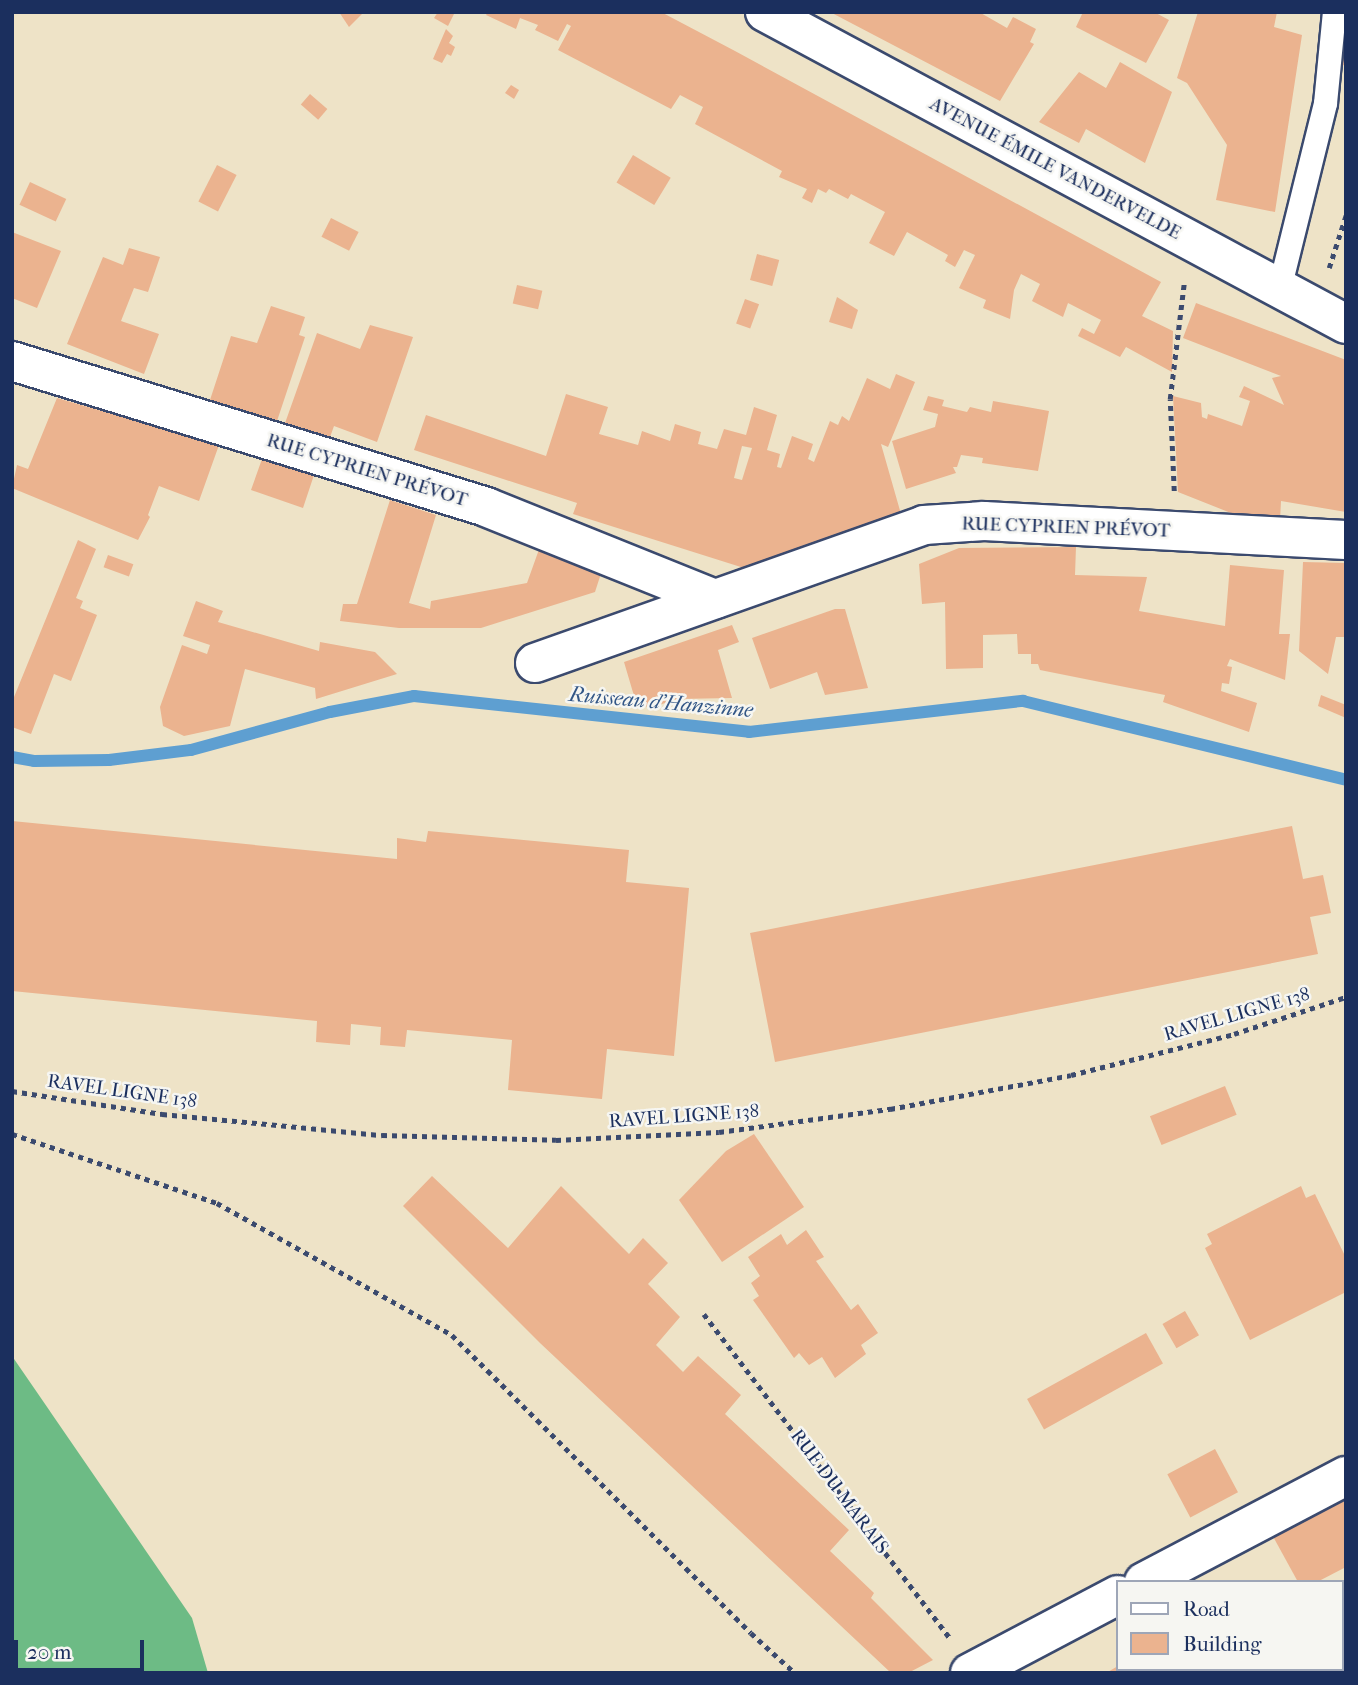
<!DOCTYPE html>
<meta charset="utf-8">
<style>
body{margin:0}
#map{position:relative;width:1358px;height:1685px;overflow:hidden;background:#eee3c7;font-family:"IM FELL French Canon",serif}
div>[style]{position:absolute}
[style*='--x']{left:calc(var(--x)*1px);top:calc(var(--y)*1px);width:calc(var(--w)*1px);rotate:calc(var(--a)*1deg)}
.forest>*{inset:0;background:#6dbb85}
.stream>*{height:12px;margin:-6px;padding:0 6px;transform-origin:6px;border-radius:6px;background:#5e9fd1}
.building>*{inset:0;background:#ebb38f;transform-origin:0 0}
.path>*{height:4.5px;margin-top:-2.25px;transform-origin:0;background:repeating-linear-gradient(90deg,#3b4a6e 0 5px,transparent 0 10px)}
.roads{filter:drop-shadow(2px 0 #3b4a6e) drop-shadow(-2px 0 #3b4a6e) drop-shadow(0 2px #3b4a6e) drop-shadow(0 -2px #3b4a6e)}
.service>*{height:23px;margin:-11.5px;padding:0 11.5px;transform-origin:11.5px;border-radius:11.5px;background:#fff}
.minor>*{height:38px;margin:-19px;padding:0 19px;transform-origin:19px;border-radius:19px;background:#fff}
.secondary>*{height:38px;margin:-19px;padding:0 19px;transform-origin:19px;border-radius:19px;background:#fff}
span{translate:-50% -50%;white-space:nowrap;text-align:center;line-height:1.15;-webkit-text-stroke:5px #f6f6f2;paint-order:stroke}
.street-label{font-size:19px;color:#1b2f5e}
.water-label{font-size:21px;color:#325686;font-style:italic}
.frame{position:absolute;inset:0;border:14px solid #1b2f5e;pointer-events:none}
.legend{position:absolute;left:1116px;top:1580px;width:228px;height:91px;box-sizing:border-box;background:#f6f6f2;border:2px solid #9ea6b7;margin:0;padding:9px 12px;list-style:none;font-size:21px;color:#1b2f5e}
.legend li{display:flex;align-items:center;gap:14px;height:35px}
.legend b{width:35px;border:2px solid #9ea6b7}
.scale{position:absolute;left:14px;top:1640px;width:130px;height:32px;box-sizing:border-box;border:4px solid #1b2f5e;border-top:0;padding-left:9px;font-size:21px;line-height:24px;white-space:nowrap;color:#1b2f5e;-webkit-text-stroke:5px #f6f6f2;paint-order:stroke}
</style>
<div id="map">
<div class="forest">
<i style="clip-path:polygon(12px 1356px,192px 1618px,208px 1673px,18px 1673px,12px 1661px)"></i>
</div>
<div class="stream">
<i style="--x:12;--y:757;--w:22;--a:10"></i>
<i style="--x:34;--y:761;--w:75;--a:-0.8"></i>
<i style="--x:109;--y:760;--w:83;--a:-7"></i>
<i style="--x:191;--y:750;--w:144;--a:-15.3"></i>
<i style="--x:330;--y:712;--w:86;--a:-10.8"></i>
<i style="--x:414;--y:696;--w:337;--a:6.1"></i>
<i style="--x:749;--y:732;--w:276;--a:-6.5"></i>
<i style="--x:1023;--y:701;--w:333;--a:13.7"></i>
</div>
<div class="building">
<i style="clip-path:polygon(339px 12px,364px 12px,349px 27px)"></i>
<i style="clip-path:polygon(438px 12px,455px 12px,448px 26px,434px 18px)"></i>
<i style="clip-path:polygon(488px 12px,661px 12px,735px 51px,1161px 282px,1142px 316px,1173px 331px,1172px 372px,1126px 347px,1120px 357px,1078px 336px,1082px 328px,1094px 334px,1101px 320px,1068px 303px,1063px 317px,1032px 301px,1040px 284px,1021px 274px,1014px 290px,1010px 319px,983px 308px,986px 300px,959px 288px,975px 255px,964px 250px,955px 267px,945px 261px,948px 255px,907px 232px,894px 256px,869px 243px,885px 212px,851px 194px,848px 199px,829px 189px,826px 193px,818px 189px,812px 203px,802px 198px,807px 189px,779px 177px,782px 171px,695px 124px,703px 107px,680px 95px,671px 109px,558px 50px,571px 26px,567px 24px,558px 41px,535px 30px,538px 25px,520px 18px,516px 29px,486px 15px)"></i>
<i style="clip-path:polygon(830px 12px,979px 12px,1007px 28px,1013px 17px,1036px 29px,1030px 42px,1034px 44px,1000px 101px)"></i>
<i style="clip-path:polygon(1083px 12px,1154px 12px,1169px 20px,1146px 63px,1076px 27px)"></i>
<i style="clip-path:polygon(1198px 12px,1277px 12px,1274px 27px,1302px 35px,1275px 212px,1216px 200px,1227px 145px,1187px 83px,1177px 78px)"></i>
<i style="clip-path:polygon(1341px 12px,1346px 12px,1346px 66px,1333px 62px)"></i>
<i style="clip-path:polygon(446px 29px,453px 36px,449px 43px,455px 47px,451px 56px,447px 54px,442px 63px,433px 59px)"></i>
<i style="clip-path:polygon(1120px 62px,1172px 92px,1145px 163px,1086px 129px,1079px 143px,1039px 122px,1079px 72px,1106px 88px)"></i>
<i style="clip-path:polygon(511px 85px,519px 90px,514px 99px,505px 93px)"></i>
<i style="left:310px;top:94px;width:23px;height:14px;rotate:41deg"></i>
<i style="left:633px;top:155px;width:44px;height:32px;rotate:31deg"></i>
<i style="left:217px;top:165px;width:22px;height:41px;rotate:27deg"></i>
<i style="left:30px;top:182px;width:40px;height:25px;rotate:25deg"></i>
<i style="left:331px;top:218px;width:31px;height:21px;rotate:27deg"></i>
<i style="clip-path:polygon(12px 232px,61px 251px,37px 308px,12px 298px)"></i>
<i style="clip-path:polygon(129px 248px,160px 257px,148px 292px,134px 288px,121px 321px,159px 334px,144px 374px,67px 344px,103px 257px,123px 265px)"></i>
<i style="left:757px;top:254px;width:23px;height:27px;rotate:15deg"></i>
<i style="left:517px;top:285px;width:26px;height:19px;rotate:13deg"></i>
<i style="clip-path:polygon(837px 297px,858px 310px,852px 329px,829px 322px)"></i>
<i style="left:745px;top:299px;width:15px;height:26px;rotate:20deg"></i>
<i style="clip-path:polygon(1196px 303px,1346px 360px,1346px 512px,1281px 501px,1280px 521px,1241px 517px,1178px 492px,1173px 396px,1201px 403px,1202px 417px,1207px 419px,1208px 414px,1242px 426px,1250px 401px,1239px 397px,1244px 386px,1284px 405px,1272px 378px,1281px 376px,1183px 338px)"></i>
<i style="clip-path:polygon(271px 306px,305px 317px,299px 335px,305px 337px,276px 424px,209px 403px,231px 336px,257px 343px)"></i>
<i style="clip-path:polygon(370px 325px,413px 337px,377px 442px,334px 426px,329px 440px,284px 426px,317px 333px,360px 349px)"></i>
<i style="clip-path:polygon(evenodd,896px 374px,915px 382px,888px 447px,881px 444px,901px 514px,744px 568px,573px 514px,577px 503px,414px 450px,426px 415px,546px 456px,566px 394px,608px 407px,599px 434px,638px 445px,642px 431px,670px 441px,675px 424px,701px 432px,698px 444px,717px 449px,724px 429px,746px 435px,754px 407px,777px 415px,767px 450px,780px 454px,777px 467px,781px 468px,792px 436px,813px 444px,808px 459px,814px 462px,830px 421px,838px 425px,842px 416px,849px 421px,867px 378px,890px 389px,896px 374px,742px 446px,752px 448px,742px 480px,734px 478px,742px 446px)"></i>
<i style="clip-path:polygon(928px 396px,944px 400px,942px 406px,967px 412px,970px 407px,991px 412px,993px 401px,1049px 411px,1038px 471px,982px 463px,983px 458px,961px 455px,957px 467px,953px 467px,956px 473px,906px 489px,892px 441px,935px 427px,938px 414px,923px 410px)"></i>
<i style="clip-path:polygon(57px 398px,219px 445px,199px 501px,159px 486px,148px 515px,150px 517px,138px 540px,12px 488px,17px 465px,28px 469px)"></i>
<i style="clip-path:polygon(274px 458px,315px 472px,303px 508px,251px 490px,262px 459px,273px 462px)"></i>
<i style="clip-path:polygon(390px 500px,436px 515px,409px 603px,430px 609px,431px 601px,527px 583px,542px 541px,605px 561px,595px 592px,481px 628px,399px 628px,340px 621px,343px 604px,357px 604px)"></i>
<i style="clip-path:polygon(78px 540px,96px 549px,76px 598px,83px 601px,80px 608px,97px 615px,71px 681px,54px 674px,31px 734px,12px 727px,12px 702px)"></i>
<i style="clip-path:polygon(1076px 547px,1075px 575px,1147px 577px,1139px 611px,1225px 626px,1230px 565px,1284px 570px,1279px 634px,1290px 634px,1285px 680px,1230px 659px,1227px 666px,1232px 667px,1229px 684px,1222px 683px,1221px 691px,1257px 703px,1249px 732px,1163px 702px,1165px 695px,1040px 670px,1038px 664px,1031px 664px,1031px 654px,1018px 654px,1017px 634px,983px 635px,983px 668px,946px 669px,945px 602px,922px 604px,919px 564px,959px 548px)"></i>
<i style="left:108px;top:555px;width:27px;height:13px;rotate:20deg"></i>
<i style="clip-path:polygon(1303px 562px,1346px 563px,1346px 637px,1336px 637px,1328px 674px,1299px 651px)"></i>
<i style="clip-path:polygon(196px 601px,223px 611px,218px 622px,319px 651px,320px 642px,375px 652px,397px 674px,316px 699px,315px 688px,245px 669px,230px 726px,184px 736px,163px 726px,160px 707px,182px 645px,207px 654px,210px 645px,183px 636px)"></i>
<i style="clip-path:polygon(835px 609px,845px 609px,868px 688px,825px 695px,817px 672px,770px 689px,752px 638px)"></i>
<i style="clip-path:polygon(732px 625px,739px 642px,718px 650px,732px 698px,677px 699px,653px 707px,637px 706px,624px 662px)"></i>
<i style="clip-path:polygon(1321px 695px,1346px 705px,1346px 718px,1318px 706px)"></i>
<i style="clip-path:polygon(12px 821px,397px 859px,397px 838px,426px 842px,428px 831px,629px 850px,626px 882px,689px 888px,674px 1056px,607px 1049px,602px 1099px,508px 1090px,512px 1040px,407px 1030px,405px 1047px,380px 1045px,381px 1027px,351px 1024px,350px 1045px,316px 1042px,317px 1021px,12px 991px)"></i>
<i style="clip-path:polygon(1292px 826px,1303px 879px,1323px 875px,1331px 913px,1310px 917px,1318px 954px,775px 1062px,750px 933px)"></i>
<i style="left:1225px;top:1086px;width:31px;height:81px;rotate:68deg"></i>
<i style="clip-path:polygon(754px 1134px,804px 1207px,722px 1262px,679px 1200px,726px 1151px)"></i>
<i style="clip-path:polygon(432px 1176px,508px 1248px,561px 1186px,629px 1254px,643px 1238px,668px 1263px,648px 1284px,680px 1317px,656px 1345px,683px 1372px,698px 1356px,741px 1395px,725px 1414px,849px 1530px,830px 1551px,874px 1593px,871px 1598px,933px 1660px,908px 1673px,890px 1672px,540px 1343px,403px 1206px)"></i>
<i style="clip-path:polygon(1301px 1186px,1306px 1198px,1315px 1194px,1346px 1258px,1346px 1292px,1250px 1340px,1205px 1248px,1212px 1244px,1207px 1234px)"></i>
<i style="clip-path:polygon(806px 1230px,824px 1257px,816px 1261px,851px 1310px,858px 1304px,878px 1333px,861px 1345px,866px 1354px,835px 1378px,822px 1357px,809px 1365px,799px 1353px,794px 1358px,753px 1300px,759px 1296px,751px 1283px,760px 1276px,748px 1257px,781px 1234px,787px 1245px)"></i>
<i style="left:1185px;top:1311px;width:28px;height:26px;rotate:60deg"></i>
<i style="left:1146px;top:1333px;width:35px;height:136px;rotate:61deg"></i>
<i style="left:1215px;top:1449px;width:49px;height:54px;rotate:62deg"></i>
<i style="clip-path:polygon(1346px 1490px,1346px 1567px,1317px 1582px,1298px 1582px,1270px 1531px)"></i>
<i style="clip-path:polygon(1118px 1666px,1118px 1669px,1129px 1669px,1131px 1673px,1106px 1673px)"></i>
<i style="left:1180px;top:1669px;width:68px;height:4px"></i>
</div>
<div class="path">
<i style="--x:1329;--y:268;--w:56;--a:-72.2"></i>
<i style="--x:1174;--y:491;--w:92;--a:-92.5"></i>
<i style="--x:1170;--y:399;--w:117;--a:-83.1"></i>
<i style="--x:12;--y:1091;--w:152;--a:8.7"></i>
<i style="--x:162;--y:1114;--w:221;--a:5.5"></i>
<i style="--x:382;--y:1135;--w:174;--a:1.6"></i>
<i style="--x:556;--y:1140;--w:163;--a:-2.8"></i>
<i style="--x:719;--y:1132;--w:173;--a:-7.7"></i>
<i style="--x:890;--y:1109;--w:184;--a:-10.6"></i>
<i style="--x:1071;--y:1075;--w:168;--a:-14.1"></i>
<i style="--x:1234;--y:1034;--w:118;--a:-18.3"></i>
<i style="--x:12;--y:1134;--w:216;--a:18.6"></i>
<i style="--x:217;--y:1203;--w:270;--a:29.3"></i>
<i style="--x:452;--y:1335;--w:422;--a:44.9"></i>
<i style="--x:751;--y:1633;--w:59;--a:42.3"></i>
<i style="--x:704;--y:1314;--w:408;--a:52.8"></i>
</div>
<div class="roads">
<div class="service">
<i style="--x:1279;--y:289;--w:192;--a:-76.1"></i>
<i style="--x:1325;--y:103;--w:91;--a:-84.4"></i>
</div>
<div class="minor">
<i style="--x:12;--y:361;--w:496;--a:17.1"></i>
<i style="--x:486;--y:507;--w:247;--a:21.9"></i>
<i style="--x:535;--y:663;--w:413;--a:-19.5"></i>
<i style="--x:924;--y:525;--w:60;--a:-3.8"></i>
<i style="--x:984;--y:521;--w:362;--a:3"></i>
<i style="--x:1144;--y:1582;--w:228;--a:-27.7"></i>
<i style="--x:970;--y:1673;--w:167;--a:-27.8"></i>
</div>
<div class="secondary">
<i style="--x:765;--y:12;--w:659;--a:28.24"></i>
</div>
</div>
<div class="street-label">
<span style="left:1055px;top:169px;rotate:28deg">AVENUE ÉMILE VANDERVELDE</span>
<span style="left:367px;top:471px;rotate:17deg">RUE CYPRIEN PRÉVOT</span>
<span style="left:1066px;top:528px;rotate:2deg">RUE CYPRIEN PRÉVOT</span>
<span style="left:1237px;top:1015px;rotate:-16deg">RAVEL LIGNE 138</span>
<span style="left:122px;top:1092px;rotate:8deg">RAVEL LIGNE 138</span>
<span style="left:684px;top:1117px;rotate:-4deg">RAVEL LIGNE 138</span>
<span style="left:839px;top:1492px;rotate:53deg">RUE DU MARAIS</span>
</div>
<div class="water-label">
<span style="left:661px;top:702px;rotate:5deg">Ruisseau d'Hanzinne</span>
</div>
<div class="frame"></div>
<ul class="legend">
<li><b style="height:9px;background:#fff"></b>Road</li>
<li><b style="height:19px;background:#ebb38f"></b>Building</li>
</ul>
<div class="scale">20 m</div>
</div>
